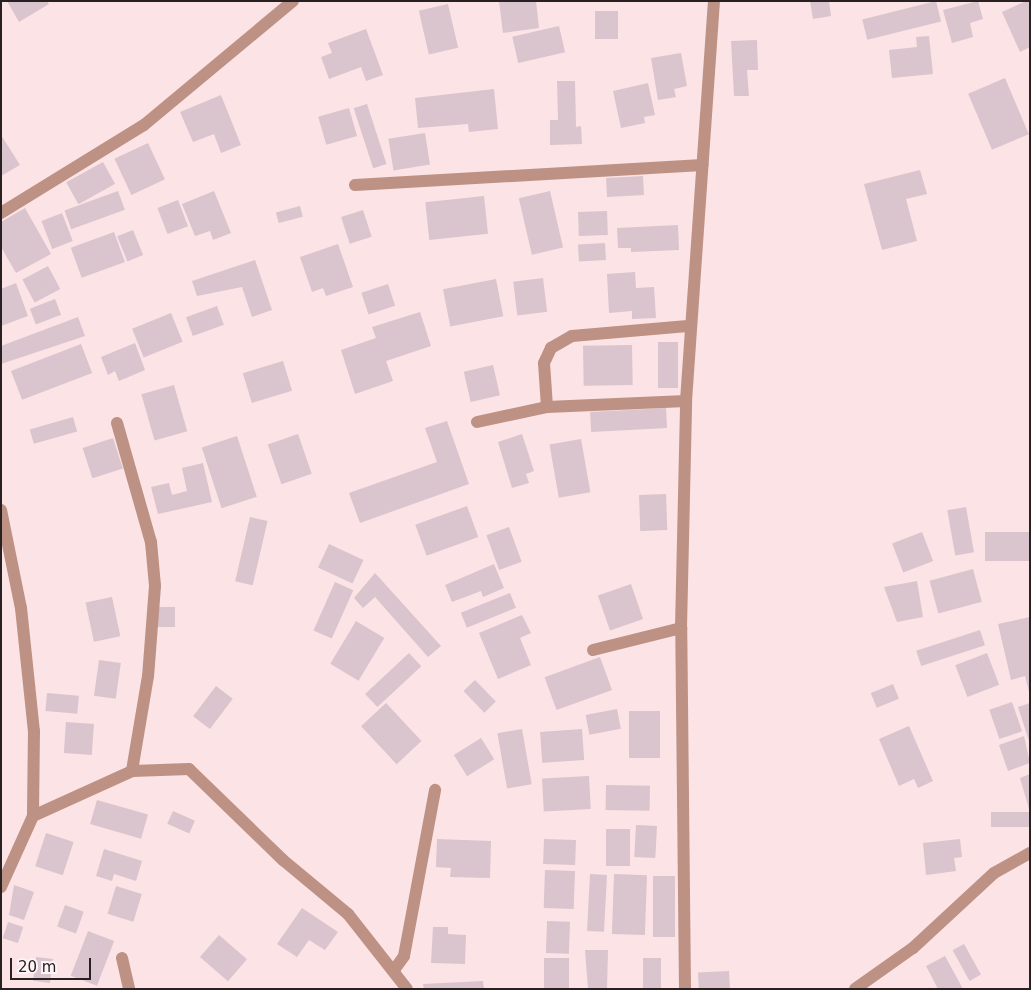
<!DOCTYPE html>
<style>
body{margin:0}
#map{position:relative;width:1031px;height:990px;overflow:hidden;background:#fce3e5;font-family:"DejaVu Sans",sans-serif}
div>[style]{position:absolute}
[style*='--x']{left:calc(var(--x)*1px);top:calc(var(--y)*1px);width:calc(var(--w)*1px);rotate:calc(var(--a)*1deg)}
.building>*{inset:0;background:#dac4ce;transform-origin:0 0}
.lane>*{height:12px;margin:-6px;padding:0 6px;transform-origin:6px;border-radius:6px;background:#bd9184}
.street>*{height:12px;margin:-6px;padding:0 6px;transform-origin:6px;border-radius:6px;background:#bd9184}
span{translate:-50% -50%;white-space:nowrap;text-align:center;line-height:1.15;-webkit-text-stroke:4.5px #fef4f5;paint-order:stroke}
.frame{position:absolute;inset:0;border:2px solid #292021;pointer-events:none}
.scale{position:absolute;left:10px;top:958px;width:81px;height:22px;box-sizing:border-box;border:2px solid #292021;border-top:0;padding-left:6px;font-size:15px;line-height:18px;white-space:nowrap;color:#292021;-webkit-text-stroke:4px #fef4f5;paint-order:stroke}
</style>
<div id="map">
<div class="building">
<i style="clip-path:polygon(7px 1px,47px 1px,49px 4px,19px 22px)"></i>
<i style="clip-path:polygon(499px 1px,536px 1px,539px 28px,503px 33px)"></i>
<i style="clip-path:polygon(810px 1px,829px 1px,831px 16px,813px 19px)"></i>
<i style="left:936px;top:1px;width:21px;height:76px;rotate:76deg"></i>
<i style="clip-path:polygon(978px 1px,983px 19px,970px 23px,973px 37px,952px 43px,943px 10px)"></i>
<i style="clip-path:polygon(1026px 1px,1030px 2px,1030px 47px,1020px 52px,1002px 12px)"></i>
<i style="left:448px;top:4px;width:45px;height:30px;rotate:77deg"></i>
<i style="left:595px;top:11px;width:23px;height:28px"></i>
<i style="left:559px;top:26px;width:27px;height:48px;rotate:77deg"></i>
<i style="clip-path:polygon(366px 29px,383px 75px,366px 81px,361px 67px,329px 79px,321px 57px,332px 53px,328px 43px)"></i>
<i style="clip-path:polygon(929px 36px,933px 74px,892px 78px,889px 50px,917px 47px,916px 37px)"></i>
<i style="clip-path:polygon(757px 40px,758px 70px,747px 70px,749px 96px,734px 96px,731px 41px)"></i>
<i style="clip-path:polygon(681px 53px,687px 86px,674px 89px,676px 97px,658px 100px,651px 58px)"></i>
<i style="left:1005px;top:78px;width:61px;height:40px;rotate:67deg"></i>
<i style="clip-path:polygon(557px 81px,575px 81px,576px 127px,581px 126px,582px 144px,550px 145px,550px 120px,558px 120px)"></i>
<i style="clip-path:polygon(648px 83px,655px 115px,644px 117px,645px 123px,621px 128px,613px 91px)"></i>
<i style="clip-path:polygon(494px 89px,498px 129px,469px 132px,468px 124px,418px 128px,415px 98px)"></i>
<i style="clip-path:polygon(221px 95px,241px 145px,221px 153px,214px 134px,193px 142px,180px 112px)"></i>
<i style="left:367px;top:104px;width:63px;height:14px;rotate:72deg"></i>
<i style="left:349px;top:108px;width:29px;height:32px;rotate:74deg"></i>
<i style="left:425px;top:133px;width:32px;height:37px;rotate:81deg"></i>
<i style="clip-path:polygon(1px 135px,20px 165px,1px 176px)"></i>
<i style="left:148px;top:143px;width:40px;height:37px;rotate:65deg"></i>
<i style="left:103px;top:162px;width:25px;height:42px;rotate:61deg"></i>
<i style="clip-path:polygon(920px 170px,927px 194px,906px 199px,917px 241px,882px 250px,864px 184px)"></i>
<i style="left:643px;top:176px;width:19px;height:37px;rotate:87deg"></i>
<i style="left:118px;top:191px;width:20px;height:57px;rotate:70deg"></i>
<i style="clip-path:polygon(214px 191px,231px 233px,213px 240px,210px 231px,195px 236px,182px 204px)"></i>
<i style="left:550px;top:191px;width:58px;height:32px;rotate:77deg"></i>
<i style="left:484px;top:196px;width:38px;height:59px;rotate:84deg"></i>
<i style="left:178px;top:200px;width:28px;height:22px;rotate:69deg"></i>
<i style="left:300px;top:206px;width:11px;height:25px;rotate:75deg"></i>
<i style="clip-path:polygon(25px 208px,51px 254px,16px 273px,1px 247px,1px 222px)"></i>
<i style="left:363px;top:210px;width:28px;height:23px;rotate:72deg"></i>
<i style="left:607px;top:211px;width:24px;height:29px;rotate:88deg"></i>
<i style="left:62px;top:213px;width:30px;height:22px;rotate:69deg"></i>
<i style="clip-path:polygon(678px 225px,679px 250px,631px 252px,631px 248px,618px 248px,617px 228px)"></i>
<i style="left:133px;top:230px;width:27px;height:17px;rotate:68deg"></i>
<i style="left:114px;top:232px;width:32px;height:46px;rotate:70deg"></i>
<i style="left:605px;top:243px;width:17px;height:27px;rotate:87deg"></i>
<i style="clip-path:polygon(338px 244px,353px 287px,326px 296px,323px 288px,312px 292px,300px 257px)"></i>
<i style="clip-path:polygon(255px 260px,272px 310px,252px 317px,242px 287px,197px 296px,192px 281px)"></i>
<i style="left:48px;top:266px;width:26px;height:29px;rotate:62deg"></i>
<i style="clip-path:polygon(635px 272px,636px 288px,654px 287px,656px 318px,632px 319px,632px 311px,609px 313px,607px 274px)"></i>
<i style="left:543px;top:278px;width:34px;height:30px;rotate:83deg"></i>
<i style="left:496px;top:279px;width:38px;height:54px;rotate:79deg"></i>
<i style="clip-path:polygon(16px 283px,28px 316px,1px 326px,1px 289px)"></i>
<i style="left:388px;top:284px;width:23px;height:28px;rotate:72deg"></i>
<i style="left:55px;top:299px;width:17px;height:27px;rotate:69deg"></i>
<i style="left:217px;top:306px;width:20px;height:33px;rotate:70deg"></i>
<i style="clip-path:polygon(420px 312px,431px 346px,386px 361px,393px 381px,355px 394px,341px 350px,376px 338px,372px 327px)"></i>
<i style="left:171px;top:313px;width:31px;height:42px;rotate:68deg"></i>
<i style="clip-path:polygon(78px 317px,85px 336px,1px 364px,1px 346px)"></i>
<i style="left:658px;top:342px;width:20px;height:46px"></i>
<i style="clip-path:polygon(135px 343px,145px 370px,119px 381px,115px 371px,108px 375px,101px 357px)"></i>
<i style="left:81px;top:344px;width:31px;height:75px;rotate:69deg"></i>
<i style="left:632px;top:345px;width:40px;height:49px;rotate:89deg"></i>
<i style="left:283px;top:361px;width:31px;height:42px;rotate:73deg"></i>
<i style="left:493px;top:365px;width:31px;height:30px;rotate:77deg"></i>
<i style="left:174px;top:385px;width:48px;height:34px;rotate:74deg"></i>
<i style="left:666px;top:408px;width:20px;height:76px;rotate:87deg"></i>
<i style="left:73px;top:417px;width:15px;height:45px;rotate:74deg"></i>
<i style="clip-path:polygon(447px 421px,469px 484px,360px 523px,349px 493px,437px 462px,425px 428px)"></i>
<i style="left:298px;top:434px;width:42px;height:32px;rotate:71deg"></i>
<i style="clip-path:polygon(522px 434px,534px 471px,526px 474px,529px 483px,512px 488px,498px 442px)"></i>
<i style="left:237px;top:436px;width:64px;height:37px;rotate:72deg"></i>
<i style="left:113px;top:438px;width:32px;height:32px;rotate:72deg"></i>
<i style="left:581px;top:439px;width:54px;height:32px;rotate:80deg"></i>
<i style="clip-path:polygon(203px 463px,212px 502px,158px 514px,151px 487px,169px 483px,172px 495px,187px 491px,182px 468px)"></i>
<i style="left:666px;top:494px;width:36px;height:27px;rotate:88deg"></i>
<i style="left:467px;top:506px;width:33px;height:55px;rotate:70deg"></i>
<i style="left:966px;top:507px;width:46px;height:19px;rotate:80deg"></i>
<i style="left:250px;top:517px;width:18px;height:66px;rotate:13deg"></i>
<i style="left:509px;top:527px;width:37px;height:24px;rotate:70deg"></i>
<i style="left:922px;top:532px;width:31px;height:32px;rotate:69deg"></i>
<i style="left:1030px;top:532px;width:29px;height:45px;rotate:90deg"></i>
<i style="left:329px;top:544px;width:38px;height:26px;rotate:25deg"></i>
<i style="clip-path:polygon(494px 564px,504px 588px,483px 597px,481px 591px,452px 602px,445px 585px)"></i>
<i style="left:973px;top:569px;width:34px;height:45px;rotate:75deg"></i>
<i style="clip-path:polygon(375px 573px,441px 646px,428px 657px,375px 597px,363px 608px,354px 598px)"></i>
<i style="clip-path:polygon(917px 581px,923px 617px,897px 622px,884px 587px)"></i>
<i style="left:335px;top:582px;width:20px;height:53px;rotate:24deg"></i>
<i style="left:631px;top:584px;width:37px;height:35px;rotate:71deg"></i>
<i style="left:510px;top:593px;width:16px;height:53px;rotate:68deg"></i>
<i style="left:112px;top:597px;width:40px;height:27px;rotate:78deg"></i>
<i style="left:158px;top:607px;width:17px;height:20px"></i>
<i style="clip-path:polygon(522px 615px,531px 633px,520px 638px,531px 665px,498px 679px,479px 633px)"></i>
<i style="clip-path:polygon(1030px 617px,1030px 692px,1029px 692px,1025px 676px,1011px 680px,998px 624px)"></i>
<i style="left:356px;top:621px;width:33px;height:50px;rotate:31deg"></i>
<i style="left:980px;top:630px;width:16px;height:67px;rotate:72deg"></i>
<i style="left:409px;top:653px;width:18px;height:60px;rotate:47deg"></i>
<i style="left:987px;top:653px;width:34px;height:34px;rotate:69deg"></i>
<i style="left:600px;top:657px;width:35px;height:59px;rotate:70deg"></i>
<i style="left:99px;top:660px;width:22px;height:36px;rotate:8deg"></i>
<i style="left:475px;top:680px;width:30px;height:16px;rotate:46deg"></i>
<i style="left:893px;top:684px;width:16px;height:24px;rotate:68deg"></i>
<i style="left:216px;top:686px;width:21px;height:38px;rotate:37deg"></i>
<i style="left:47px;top:693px;width:32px;height:18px;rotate:5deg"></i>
<i style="left:1012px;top:702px;width:31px;height:24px;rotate:71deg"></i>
<i style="left:386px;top:703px;width:52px;height:34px;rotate:47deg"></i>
<i style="clip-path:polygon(1030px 703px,1030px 741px,1029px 741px,1018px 707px)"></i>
<i style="left:617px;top:709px;width:20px;height:32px;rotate:79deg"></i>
<i style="left:629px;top:711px;width:31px;height:47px"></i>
<i style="left:66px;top:722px;width:28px;height:31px;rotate:4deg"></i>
<i style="clip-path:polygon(909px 726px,933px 781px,918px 788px,914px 779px,899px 786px,879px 739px)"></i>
<i style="left:522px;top:729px;width:56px;height:25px;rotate:80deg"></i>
<i style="left:582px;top:729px;width:31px;height:42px;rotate:86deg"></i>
<i style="clip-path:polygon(1024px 736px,1030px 763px,1008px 771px,999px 745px)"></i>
<i style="left:481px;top:738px;width:25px;height:32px;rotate:58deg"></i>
<i style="clip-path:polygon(1030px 774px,1030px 809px,1029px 809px,1020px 778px)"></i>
<i style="left:589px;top:776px;width:33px;height:47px;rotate:87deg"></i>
<i style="left:606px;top:785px;width:44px;height:25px;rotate:1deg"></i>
<i style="left:97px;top:800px;width:53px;height:25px;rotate:16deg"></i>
<i style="left:173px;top:811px;width:24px;height:14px;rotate:24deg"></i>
<i style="left:1030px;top:812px;width:15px;height:39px;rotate:90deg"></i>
<i style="left:636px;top:825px;width:21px;height:32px;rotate:3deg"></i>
<i style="left:606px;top:829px;width:24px;height:37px"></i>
<i style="left:46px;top:833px;width:29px;height:35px;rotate:18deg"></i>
<i style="clip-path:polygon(437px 839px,491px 841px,490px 878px,450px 877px,451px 868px,436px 867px)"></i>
<i style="left:544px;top:839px;width:32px;height:25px;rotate:2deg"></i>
<i style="clip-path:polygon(960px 839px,962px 857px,954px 858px,956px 871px,926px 875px,923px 843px)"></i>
<i style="clip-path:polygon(104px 849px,142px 861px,136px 881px,114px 874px,112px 881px,96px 876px)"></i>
<i style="left:545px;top:870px;width:30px;height:38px;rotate:2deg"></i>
<i style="left:590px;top:874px;width:17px;height:57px;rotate:3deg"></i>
<i style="left:614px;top:874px;width:33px;height:60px;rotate:2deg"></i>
<i style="left:653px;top:876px;width:22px;height:61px"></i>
<i style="clip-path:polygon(14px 885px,34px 892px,24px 920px,9px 915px)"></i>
<i style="left:116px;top:886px;width:27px;height:29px;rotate:17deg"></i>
<i style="left:65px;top:905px;width:20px;height:23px;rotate:20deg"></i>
<i style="clip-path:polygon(302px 908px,338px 932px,325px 950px,309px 940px,297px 957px,277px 944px)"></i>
<i style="left:547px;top:921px;width:23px;height:32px;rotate:2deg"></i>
<i style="left:8px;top:922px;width:16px;height:17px;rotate:18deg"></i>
<i style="clip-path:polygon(433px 927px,448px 927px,448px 934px,466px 935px,465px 964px,431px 963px)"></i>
<i style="left:88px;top:931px;width:28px;height:48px;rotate:21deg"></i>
<i style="left:219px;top:935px;width:37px;height:29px;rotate:41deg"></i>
<i style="left:964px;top:944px;width:35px;height:13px;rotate:61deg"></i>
<i style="clip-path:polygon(585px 950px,608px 950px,607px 989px,588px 989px)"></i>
<i style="clip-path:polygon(945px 956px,963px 989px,938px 989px,926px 966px)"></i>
<i style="left:36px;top:957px;width:17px;height:24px;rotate:7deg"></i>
<i style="left:544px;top:958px;width:25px;height:31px"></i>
<i style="left:643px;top:958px;width:18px;height:31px"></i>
<i style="left:729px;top:971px;width:18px;height:31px;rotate:87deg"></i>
<i style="clip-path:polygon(483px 981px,484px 989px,424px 989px,423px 984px)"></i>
</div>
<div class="lane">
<i style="--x:593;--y:650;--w:91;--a:-14"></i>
</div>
<div class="street">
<i style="--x:355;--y:185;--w:348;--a:-3.3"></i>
<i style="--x:1;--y:213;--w:168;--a:-31.6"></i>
<i style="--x:144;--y:125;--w:194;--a:-39.8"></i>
<i style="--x:547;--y:407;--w:44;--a:-93.9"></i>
<i style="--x:544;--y:363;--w:17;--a:-65"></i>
<i style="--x:551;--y:348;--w:24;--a:-30"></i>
<i style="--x:572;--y:336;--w:116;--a:-4.9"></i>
<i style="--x:477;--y:422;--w:72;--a:-12.1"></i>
<i style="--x:547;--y:407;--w:139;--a:-2.5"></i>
<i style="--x:117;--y:423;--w:124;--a:74.1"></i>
<i style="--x:151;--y:542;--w:44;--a:84.8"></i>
<i style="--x:155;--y:586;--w:90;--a:94.4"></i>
<i style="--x:148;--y:676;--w:96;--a:99.6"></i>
<i style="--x:1;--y:510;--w:100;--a:78.5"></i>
<i style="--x:21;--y:608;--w:124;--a:84"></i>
<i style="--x:34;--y:731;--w:85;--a:90.7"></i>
<i style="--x:33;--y:816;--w:78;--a:114.3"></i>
<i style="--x:33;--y:816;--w:109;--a:-24.4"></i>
<i style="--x:132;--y:771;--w:57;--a:-2"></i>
<i style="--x:189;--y:769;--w:131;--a:44.1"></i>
<i style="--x:283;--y:860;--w:85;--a:39.7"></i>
<i style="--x:348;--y:914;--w:95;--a:51.8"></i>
<i style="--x:122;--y:958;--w:32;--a:77"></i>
<i style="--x:394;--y:970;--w:17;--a:-54"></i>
<i style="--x:404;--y:956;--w:169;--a:-79.4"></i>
<i style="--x:685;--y:989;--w:361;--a:-90.6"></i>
<i style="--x:681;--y:628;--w:227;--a:-88.7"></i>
<i style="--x:686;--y:401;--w:401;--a:-86"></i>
<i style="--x:855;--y:989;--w:71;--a:-35.3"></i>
<i style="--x:913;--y:948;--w:110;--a:-42.8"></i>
<i style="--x:994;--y:873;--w:41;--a:-29.1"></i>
</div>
<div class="frame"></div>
<div class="scale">20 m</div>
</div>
